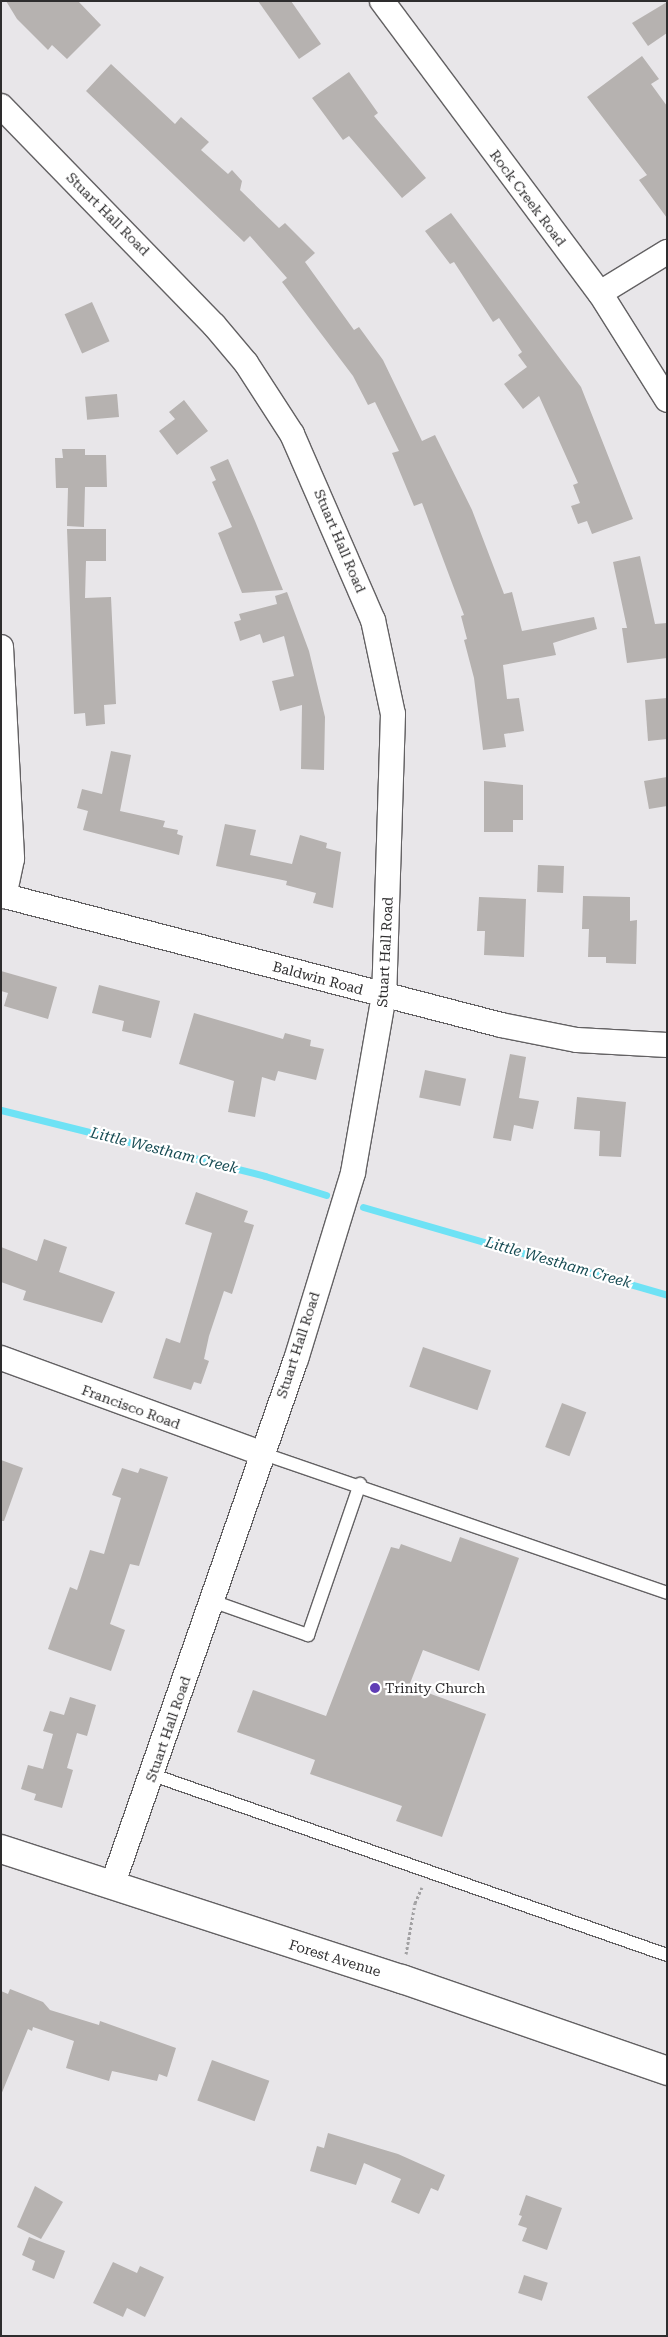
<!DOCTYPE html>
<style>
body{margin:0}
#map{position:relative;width:668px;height:2337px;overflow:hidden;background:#e8e6e9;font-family:"Roboto Serif",serif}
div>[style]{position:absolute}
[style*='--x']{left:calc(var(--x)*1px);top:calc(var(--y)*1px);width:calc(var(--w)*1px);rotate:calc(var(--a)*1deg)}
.stream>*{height:7px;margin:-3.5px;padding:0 3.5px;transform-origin:3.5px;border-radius:3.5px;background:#6ee2f5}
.building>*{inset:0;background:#b6b2b0;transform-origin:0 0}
.path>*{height:3px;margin-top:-1.5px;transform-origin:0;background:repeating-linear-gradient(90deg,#a2a1a3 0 2.5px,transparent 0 5px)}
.roads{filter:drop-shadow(1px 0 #636163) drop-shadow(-1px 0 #636163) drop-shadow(0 1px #636163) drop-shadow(0 -1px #636163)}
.service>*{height:12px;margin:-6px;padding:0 6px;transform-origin:6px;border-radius:6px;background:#fff}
.minor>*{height:24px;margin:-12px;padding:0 12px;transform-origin:12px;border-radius:12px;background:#fff}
.secondary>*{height:28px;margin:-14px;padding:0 14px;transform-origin:14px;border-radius:14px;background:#fff}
.dots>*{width:14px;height:14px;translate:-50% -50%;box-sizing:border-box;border:2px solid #fff;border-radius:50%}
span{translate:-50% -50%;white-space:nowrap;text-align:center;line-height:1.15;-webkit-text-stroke:4.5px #fff;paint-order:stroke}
.street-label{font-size:14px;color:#2e2d2e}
.poi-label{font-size:14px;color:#2e2d2e}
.left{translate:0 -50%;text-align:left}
.water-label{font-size:15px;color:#184c54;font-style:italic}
.frame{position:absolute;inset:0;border:2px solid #2e2d2e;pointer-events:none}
</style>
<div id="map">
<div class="stream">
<i style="--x:1;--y:1110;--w:272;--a:14"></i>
<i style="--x:265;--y:1176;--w:64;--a:17.3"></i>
<i style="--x:363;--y:1207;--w:316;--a:16.1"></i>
</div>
<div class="building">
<i style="clip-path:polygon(6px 1px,78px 1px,101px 25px,67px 59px,52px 45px,48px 50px,17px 19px)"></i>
<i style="clip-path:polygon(258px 1px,291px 1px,321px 44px,299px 59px)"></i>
<i style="clip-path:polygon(667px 2px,667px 33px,648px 46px,632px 23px)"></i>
<i style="clip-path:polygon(642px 56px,659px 79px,651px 84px,667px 106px,667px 218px,639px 180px,647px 175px,587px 97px)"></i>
<i style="clip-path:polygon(111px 64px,175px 124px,181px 117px,209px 142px,201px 150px,228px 174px,232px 170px,242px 181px,240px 190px,279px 228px,285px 223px,315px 253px,305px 262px,354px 330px,359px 327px,383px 360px,422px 441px,435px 435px,472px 510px,504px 594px,512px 592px,522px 631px,594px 617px,597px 629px,553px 643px,556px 655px,503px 665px,507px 699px,519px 698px,524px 731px,504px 734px,506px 747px,483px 750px,474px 678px,464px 640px,467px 639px,461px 616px,464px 615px,422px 503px,414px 506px,392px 453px,399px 451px,375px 402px,368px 405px,353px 376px,282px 282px,287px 278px,250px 236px,244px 242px,86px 91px)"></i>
<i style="clip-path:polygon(349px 72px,378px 113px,374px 116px,426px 178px,402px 198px,349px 136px,343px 140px,312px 98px)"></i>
<i style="clip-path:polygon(451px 213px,581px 387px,633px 519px,592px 534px,587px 521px,578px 524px,571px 506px,580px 503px,573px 485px,578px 483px,539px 396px,523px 409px,504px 384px,527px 367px,518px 355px,522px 352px,499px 318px,493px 322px,454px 262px,450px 264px,425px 231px)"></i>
<i style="left:92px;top:302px;width:43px;height:30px;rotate:66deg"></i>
<i style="left:117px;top:394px;width:23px;height:32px;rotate:85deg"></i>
<i style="clip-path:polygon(184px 400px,208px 431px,177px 455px,159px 431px,175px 419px,169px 412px)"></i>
<i style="clip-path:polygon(62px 449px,85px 449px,85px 455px,106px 455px,107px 487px,85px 487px,84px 527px,67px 526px,68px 488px,56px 488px,55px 458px,63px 458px)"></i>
<i style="clip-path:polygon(228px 459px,255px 521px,283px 590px,242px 593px,218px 533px,232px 527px,212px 482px,216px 480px,210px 467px)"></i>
<i style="clip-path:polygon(67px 529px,106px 529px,106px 561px,86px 561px,85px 598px,111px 597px,116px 704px,104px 705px,105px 724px,86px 726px,85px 713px,74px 714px)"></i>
<i style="clip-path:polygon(640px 556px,655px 624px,667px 623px,667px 658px,627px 663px,622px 628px,627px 628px,613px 562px)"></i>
<i style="clip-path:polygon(287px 592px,309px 651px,325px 717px,324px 770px,301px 769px,302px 705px,280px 711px,272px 681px,294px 676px,284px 636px,263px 643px,260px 634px,240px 641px,234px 622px,241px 620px,239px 614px,277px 604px,275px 596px)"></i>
<i style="clip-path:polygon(667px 698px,667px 739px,648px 741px,645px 700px)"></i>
<i style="clip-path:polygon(111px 751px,131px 755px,120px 811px,165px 821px,163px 827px,178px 830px,177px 834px,183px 836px,179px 855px,83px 830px,88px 811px,77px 808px,82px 789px,102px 794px)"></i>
<i style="clip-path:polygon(667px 777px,667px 806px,649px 809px,644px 781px)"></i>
<i style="clip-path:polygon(484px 781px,523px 785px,523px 820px,513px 820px,513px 832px,484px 832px)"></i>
<i style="clip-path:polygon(225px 824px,256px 830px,250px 855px,292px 864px,300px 835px,327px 843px,326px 848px,341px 852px,333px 908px,313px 903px,316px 893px,286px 885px,287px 881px,216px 866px)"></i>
<i style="left:538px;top:865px;width:26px;height:27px;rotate:2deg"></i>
<i style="clip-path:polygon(583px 896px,630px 897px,630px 921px,637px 920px,636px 964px,606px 963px,606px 957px,588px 957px,589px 929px,582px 929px)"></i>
<i style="clip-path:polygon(479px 897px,526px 899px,524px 957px,484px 955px,485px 931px,477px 931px)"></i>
<i style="clip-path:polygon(1px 971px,57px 987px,48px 1019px,4px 1006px,8px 993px,1px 991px)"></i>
<i style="clip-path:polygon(99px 985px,160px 1001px,151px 1038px,122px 1031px,124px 1021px,92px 1013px)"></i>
<i style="clip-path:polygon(194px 1013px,283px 1039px,285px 1033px,311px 1040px,310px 1046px,324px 1049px,316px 1080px,278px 1071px,275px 1081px,262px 1077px,255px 1117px,228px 1112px,234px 1081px,179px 1064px)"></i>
<i style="clip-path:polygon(510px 1054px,526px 1057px,519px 1098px,539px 1101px,533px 1129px,514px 1125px,511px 1141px,493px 1138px)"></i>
<i style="left:425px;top:1070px;width:42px;height:28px;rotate:12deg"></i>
<i style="clip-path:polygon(577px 1097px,626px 1102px,621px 1157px,599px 1156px,600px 1131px,574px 1129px)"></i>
<i style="clip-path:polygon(196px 1192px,248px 1211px,244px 1222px,254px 1225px,232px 1294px,224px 1291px,209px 1336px,204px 1359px,209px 1361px,201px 1384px,194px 1382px,191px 1390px,153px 1378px,166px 1338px,180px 1343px,212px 1233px,185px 1224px)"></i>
<i style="clip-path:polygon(44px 1239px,67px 1247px,59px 1272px,115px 1292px,102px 1323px,23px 1300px,26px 1291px,1px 1282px,1px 1247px,37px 1261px)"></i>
<i style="left:423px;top:1347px;width:72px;height:42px;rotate:19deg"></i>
<i style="left:562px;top:1403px;width:26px;height:47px;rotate:21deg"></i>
<i style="clip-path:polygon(1px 1460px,23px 1468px,4px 1521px,1px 1521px)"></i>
<i style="clip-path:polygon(122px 1468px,138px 1473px,140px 1468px,168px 1477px,139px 1566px,130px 1564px,110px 1624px,125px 1630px,111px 1671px,48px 1649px,70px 1587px,77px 1590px,90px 1550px,104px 1554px,121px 1498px,112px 1495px)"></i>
<i style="clip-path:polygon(460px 1537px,519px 1558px,479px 1671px,423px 1650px,409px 1686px,486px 1714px,442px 1837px,396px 1821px,402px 1806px,310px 1774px,315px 1760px,237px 1732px,253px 1690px,326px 1716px,391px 1547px,399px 1549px,401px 1544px,451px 1562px)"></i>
<i style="clip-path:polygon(70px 1697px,96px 1705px,87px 1736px,77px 1733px,67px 1768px,73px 1770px,62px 1808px,34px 1800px,36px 1794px,21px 1789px,28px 1765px,43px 1769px,53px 1734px,43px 1731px,50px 1711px,64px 1715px)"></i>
<i style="clip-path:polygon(10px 1989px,43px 2002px,50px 2010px,99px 2025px,100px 2021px,176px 2048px,167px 2077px,159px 2074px,157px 2081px,112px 2071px,109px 2081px,66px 2068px,74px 2041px,33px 2027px,32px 2031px,28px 2029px,1px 2095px,1px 1991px,8px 1994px)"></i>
<i style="left:212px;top:2060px;width:61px;height:43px;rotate:20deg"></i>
<i style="clip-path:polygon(328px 2133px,398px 2154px,445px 2175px,438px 2191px,431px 2188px,419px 2214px,391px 2202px,401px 2179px,364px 2163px,356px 2185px,310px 2171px,317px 2146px,324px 2148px)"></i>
<i style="clip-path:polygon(35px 2186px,63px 2202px,41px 2239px,17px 2227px)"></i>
<i style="clip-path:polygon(526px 2195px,562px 2208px,547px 2250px,522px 2241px,527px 2228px,518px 2225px,522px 2216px,519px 2215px)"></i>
<i style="clip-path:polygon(29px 2237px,65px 2251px,54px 2279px,32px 2270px,35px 2261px,22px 2255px)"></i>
<i style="clip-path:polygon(113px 2262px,137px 2273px,140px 2266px,164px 2277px,145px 2317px,127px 2308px,123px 2317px,93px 2303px)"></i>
<i style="left:524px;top:2275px;width:25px;height:19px;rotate:18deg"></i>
</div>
<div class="path">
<i style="--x:406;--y:1954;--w:52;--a:-80"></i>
<i style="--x:415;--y:1903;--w:17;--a:-66"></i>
</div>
<div class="roads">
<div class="service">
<i style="--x:261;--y:1453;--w:429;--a:19"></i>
<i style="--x:212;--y:1601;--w:102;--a:19.5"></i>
<i style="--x:308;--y:1635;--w:160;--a:-71"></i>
<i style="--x:153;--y:1775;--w:545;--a:19.3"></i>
</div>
<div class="minor">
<i style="--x:382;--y:1;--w:364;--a:53.3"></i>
<i style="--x:600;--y:293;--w:126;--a:57.9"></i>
<i style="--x:1;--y:106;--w:305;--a:45.8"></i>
<i style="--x:214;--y:325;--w:50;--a:49.9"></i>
<i style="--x:246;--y:363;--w:85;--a:57.1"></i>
<i style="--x:292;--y:434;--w:203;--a:66.5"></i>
<i style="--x:373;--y:620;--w:96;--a:78"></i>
<i style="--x:393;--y:714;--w:281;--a:91.8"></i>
<i style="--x:384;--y:995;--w:181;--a:99.9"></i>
<i style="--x:353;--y:1173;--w:195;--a:107"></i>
<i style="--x:296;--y:1359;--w:558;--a:109.25"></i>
<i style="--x:600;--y:293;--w:79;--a:-31.5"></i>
<i style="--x:1;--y:647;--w:212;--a:87"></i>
<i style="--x:12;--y:859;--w:38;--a:102"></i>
<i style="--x:1;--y:895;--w:517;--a:14.57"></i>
<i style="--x:501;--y:1025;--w:77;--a:11.2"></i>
<i style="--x:577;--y:1040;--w:90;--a:3.2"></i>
<i style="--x:1;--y:1358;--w:277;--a:20.1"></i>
</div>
<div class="secondary">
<i style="--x:1;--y:1849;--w:422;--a:18"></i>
<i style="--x:402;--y:1979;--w:281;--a:19.1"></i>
</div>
</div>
<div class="dots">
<i style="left:375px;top:1688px;background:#603db5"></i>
</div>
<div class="street-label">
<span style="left:528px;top:198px;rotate:53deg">Rock Creek Road</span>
<span style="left:108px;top:214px;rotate:45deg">Stuart Hall Road</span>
<span style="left:340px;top:541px;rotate:67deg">Stuart Hall Road</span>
<span style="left:385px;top:952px;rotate:-87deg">Stuart Hall Road</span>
<span style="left:318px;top:978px;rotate:15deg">Baldwin Road</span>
<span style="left:298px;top:1345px;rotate:-72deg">Stuart Hall Road</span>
<span style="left:131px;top:1407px;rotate:20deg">Francisco Road</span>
<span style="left:168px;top:1729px;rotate:-71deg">Stuart Hall Road</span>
<span style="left:335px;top:1958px;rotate:17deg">Forest Avenue</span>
</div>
<div class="poi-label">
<span class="left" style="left:385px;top:1688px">Trinity Church</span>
</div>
<div class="water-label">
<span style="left:164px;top:1151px;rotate:14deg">Little Westham Creek</span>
<span style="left:558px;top:1263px;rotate:16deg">Little Westham Creek</span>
</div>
<div class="frame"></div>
</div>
